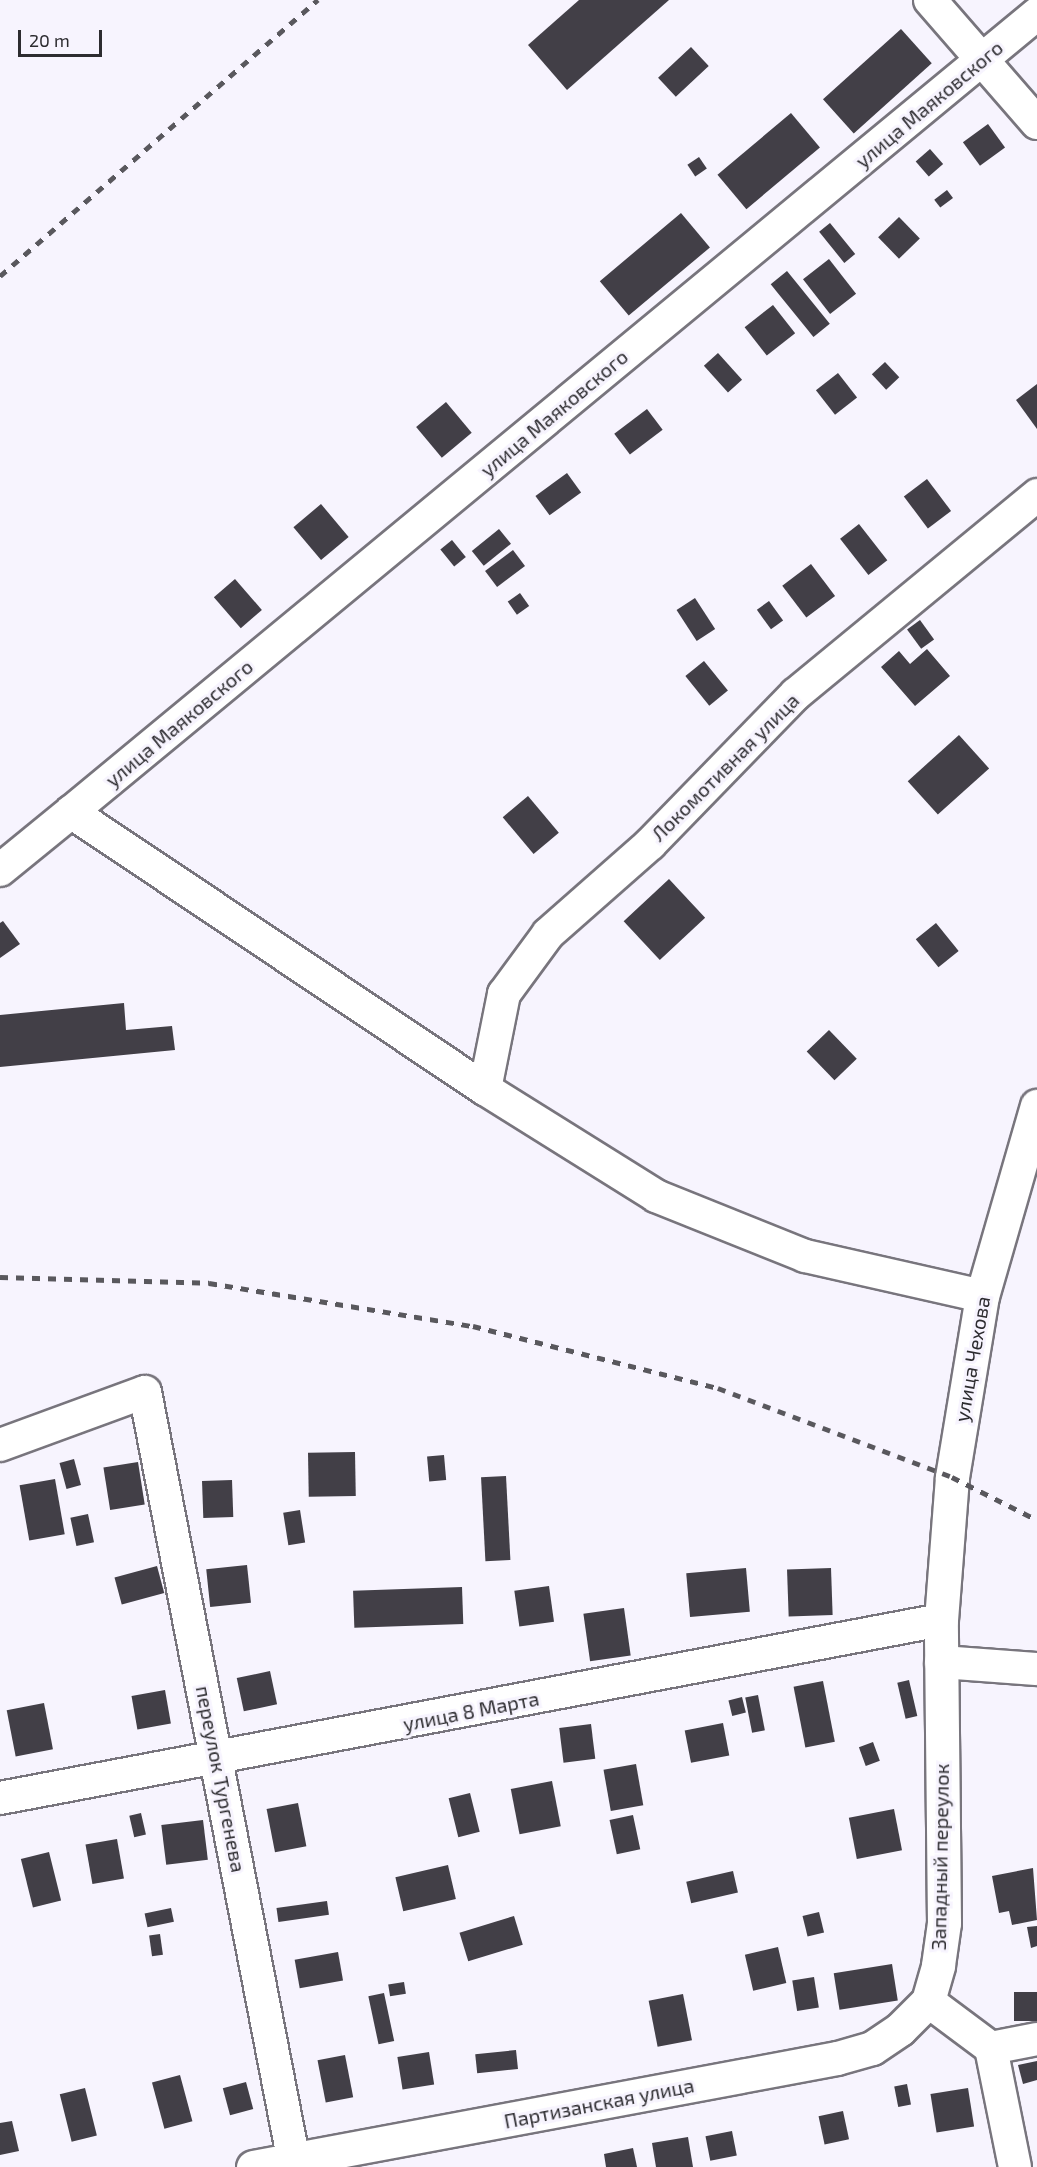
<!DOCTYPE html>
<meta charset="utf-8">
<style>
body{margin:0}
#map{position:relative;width:1037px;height:2167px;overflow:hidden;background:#f7f4fe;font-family:"Exo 2",sans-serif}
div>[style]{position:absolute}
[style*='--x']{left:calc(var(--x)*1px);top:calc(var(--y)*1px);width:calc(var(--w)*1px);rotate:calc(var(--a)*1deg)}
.building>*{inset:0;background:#423f47;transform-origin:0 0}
.roads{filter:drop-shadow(2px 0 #78757d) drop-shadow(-2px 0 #78757d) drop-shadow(0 2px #78757d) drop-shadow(0 -2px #78757d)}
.minor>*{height:32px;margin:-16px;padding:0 16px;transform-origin:16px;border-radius:16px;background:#fff}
.tertiary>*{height:33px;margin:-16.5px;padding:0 16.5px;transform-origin:16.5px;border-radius:16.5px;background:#fff}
.rail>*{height:4.5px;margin-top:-2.25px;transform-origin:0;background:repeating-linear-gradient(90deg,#59585d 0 8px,transparent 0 16px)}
span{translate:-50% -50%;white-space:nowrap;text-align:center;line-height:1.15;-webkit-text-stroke:6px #f7f4fe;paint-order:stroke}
.street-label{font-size:20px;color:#2d2c30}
.scale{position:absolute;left:18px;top:30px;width:84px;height:27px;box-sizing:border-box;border:3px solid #2d2c30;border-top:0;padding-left:8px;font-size:18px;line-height:21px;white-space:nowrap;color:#2d2c30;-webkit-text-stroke:4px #f7f4fe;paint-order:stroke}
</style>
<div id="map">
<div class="building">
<i style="clip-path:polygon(579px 0,669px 0,567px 90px,528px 45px)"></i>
<i style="left:901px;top:29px;width:46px;height:105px;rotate:48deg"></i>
<i style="left:691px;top:47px;width:26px;height:45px;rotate:47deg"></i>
<i style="left:791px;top:113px;width:45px;height:96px;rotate:50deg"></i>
<i style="left:988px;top:124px;width:29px;height:31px;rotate:54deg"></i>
<i style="left:930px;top:149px;width:20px;height:19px;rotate:49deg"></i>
<i style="left:699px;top:157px;width:14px;height:14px;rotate:56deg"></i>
<i style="left:947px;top:190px;width:10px;height:16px;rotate:53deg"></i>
<i style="left:681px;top:213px;width:45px;height:106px;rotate:50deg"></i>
<i style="left:899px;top:217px;width:30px;height:29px;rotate:46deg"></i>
<i style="left:830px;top:223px;width:40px;height:14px;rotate:51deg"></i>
<i style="left:829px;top:259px;width:44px;height:33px;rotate:52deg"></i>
<i style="left:787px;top:271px;width:68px;height:21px;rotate:51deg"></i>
<i style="left:773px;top:305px;width:36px;height:36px;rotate:52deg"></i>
<i style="left:718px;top:353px;width:36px;height:19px;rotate:48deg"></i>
<i style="left:885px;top:362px;width:21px;height:18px;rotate:47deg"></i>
<i style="left:838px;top:373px;width:31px;height:28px;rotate:52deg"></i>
<i style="clip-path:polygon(1037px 384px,1037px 429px,1016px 400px)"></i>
<i style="left:446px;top:402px;width:40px;height:39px;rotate:50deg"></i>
<i style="left:647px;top:409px;width:26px;height:41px;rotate:53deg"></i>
<i style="left:567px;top:473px;width:24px;height:39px;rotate:54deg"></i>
<i style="left:927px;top:479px;width:40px;height:29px;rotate:53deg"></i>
<i style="left:321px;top:504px;width:43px;height:36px;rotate:50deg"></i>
<i style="left:859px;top:524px;width:46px;height:24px;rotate:52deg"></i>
<i style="left:499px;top:529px;width:19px;height:35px;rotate:51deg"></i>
<i style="left:452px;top:540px;width:22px;height:15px;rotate:51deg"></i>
<i style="left:513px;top:550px;width:20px;height:35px;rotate:53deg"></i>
<i style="left:811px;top:564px;width:40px;height:36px;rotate:53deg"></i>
<i style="left:235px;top:579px;width:41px;height:28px;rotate:49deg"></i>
<i style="left:520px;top:593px;width:16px;height:15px;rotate:55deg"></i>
<i style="left:695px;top:598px;width:37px;height:22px;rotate:57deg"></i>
<i style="left:769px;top:601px;width:24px;height:15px;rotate:54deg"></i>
<i style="left:920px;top:620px;width:24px;height:16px;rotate:54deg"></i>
<i style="clip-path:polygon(927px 649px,950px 676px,915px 706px,881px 667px,899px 651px,910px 664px)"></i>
<i style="left:704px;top:661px;width:38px;height:24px;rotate:51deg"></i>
<i style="left:959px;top:735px;width:45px;height:69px;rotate:48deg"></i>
<i style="left:528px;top:796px;width:48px;height:33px;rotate:50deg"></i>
<i style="left:669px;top:879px;width:53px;height:62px;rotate:47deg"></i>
<i style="clip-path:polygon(3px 921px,20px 944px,0 958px,0 923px)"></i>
<i style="left:936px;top:923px;width:36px;height:26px;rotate:51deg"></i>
<i style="clip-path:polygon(124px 1003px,126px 1030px,172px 1026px,175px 1050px,0 1067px,0 1015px)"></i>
<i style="left:829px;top:1030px;width:40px;height:31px;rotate:46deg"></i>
<i style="left:355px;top:1452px;width:44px;height:47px;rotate:89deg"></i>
<i style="left:444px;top:1455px;width:25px;height:17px;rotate:85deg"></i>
<i style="left:74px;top:1459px;width:27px;height:15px;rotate:75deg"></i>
<i style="left:138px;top:1462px;width:43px;height:35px;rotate:81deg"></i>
<i style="left:506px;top:1476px;width:84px;height:25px;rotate:87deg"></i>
<i style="left:55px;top:1479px;width:56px;height:36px;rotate:80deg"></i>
<i style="left:232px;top:1480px;width:37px;height:30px;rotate:88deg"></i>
<i style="left:300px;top:1510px;width:33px;height:17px;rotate:81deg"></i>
<i style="left:88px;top:1514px;width:29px;height:18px;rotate:78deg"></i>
<i style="left:247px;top:1565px;width:38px;height:41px;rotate:84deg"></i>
<i style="left:157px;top:1566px;width:28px;height:44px;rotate:75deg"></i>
<i style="left:746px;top:1568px;width:44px;height:60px;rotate:85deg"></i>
<i style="left:831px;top:1568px;width:47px;height:44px;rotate:88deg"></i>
<i style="left:549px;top:1586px;width:36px;height:35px;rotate:82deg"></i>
<i style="left:462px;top:1587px;width:37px;height:109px;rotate:88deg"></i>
<i style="left:624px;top:1608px;width:48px;height:41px;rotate:82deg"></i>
<i style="left:270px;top:1671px;width:34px;height:34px;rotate:78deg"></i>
<i style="left:909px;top:1680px;width:37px;height:12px;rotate:77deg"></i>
<i style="left:823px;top:1681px;width:62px;height:30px;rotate:79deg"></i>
<i style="left:165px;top:1690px;width:34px;height:34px;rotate:80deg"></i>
<i style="left:758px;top:1695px;width:36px;height:13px;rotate:79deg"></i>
<i style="left:742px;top:1697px;width:16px;height:14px;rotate:76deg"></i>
<i style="left:44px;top:1703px;width:47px;height:38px;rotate:79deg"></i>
<i style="left:723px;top:1723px;width:33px;height:39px;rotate:79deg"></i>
<i style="left:591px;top:1724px;width:35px;height:32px;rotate:83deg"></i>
<i style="left:873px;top:1742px;width:20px;height:15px;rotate:70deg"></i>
<i style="left:636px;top:1764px;width:42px;height:33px;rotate:80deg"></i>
<i style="left:552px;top:1781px;width:46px;height:42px;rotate:79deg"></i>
<i style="left:470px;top:1793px;width:40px;height:22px;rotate:76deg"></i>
<i style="left:298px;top:1803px;width:44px;height:32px;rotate:79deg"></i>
<i style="left:894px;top:1809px;width:42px;height:46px;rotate:79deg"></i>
<i style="left:141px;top:1813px;width:22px;height:12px;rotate:77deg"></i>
<i style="left:633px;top:1815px;width:35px;height:24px;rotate:78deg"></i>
<i style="left:203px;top:1820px;width:40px;height:42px;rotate:83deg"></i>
<i style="left:117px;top:1839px;width:40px;height:32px;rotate:80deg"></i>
<i style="left:49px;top:1852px;width:50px;height:29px;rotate:76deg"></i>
<i style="left:448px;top:1865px;width:35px;height:54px;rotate:77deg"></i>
<i style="clip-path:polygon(1033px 1868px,1037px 1920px,1012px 1925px,1009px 1911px,999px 1913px,992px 1876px)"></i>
<i style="left:733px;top:1871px;width:22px;height:48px;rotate:77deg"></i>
<i style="left:327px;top:1901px;width:14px;height:51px;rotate:82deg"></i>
<i style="left:171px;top:1908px;width:14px;height:27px;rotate:78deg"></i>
<i style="left:819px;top:1912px;width:21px;height:17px;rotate:76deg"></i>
<i style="left:514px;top:1916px;width:30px;height:57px;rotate:73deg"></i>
<i style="clip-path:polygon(1037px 1926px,1037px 1946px,1031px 1948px,1027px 1927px)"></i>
<i style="left:160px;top:1934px;width:21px;height:11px;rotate:82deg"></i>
<i style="left:778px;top:1947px;width:37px;height:34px;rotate:77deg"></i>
<i style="left:338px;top:1952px;width:29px;height:44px;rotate:80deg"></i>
<i style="left:892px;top:1964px;width:37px;height:59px;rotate:81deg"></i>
<i style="left:814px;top:1977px;width:31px;height:22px;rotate:81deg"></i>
<i style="left:404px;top:1982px;width:12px;height:16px;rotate:81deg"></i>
<i style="left:1037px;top:1992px;width:29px;height:23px;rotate:90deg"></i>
<i style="left:384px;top:1993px;width:49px;height:16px;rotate:78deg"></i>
<i style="left:683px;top:1994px;width:47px;height:35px;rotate:79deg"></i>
<i style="left:516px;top:2050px;width:19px;height:41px;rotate:84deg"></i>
<i style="left:429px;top:2052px;width:33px;height:32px;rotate:81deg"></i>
<i style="left:345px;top:2055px;width:43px;height:28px;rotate:79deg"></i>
<i style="clip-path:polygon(1037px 2061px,1037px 2080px,1023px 2084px,1018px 2065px)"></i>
<i style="left:180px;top:2075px;width:48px;height:29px;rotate:75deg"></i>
<i style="left:246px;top:2082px;width:28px;height:24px;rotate:75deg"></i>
<i style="left:907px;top:2084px;width:21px;height:13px;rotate:79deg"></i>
<i style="left:85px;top:2088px;width:49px;height:26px;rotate:76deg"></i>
<i style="left:968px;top:2088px;width:39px;height:38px;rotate:81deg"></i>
<i style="left:843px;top:2111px;width:29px;height:25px;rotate:78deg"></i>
<i style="clip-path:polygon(12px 2121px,19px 2151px,0 2155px,0 2123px)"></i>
<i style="left:732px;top:2131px;width:25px;height:27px;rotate:79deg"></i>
<i style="clip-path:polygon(688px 2137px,693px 2167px,656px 2167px,652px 2143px)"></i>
<i style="clip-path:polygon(633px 2148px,637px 2167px,606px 2167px,604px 2154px)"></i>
</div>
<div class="roads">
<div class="minor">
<i style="--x:930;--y:0;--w:163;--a:49"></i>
<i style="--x:71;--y:812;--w:1253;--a:-39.56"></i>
<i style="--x:0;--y:870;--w:92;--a:-39.2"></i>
<i style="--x:71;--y:812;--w:498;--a:33.8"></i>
<i style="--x:485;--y:1089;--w:202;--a:32"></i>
<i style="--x:656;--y:1196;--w:161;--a:21.9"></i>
<i style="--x:805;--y:1256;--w:181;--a:12.7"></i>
<i style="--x:485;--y:1089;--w:97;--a:-78.7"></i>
<i style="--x:504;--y:994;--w:74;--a:-53.7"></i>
<i style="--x:548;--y:934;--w:136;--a:-41.4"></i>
<i style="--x:650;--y:844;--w:209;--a:-45.8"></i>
<i style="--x:796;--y:694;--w:313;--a:-39.5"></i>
<i style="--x:0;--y:1445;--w:154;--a:-20.1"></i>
<i style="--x:145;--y:1392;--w:789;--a:79.05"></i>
<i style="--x:941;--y:1662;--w:96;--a:4.2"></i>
<i style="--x:0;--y:1798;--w:958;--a:-10.71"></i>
<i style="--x:928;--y:2001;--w:79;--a:36.7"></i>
<i style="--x:991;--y:2048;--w:121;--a:78.6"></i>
<i style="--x:991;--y:2048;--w:47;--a:-11.1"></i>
</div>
<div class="tertiary">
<i style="--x:253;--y:2167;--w:594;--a:-10.57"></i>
<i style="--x:837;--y:2058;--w:36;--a:-16"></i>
<i style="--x:872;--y:2048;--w:34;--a:-34"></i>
<i style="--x:900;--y:2029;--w:40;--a:-45"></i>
<i style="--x:928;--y:2001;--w:37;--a:-74"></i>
<i style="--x:938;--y:1965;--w:42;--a:-81.9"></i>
<i style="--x:944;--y:1923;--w:303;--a:-90.6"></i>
<i style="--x:941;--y:1620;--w:143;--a:-85.6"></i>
<i style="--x:952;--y:1477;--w:183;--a:-80.6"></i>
<i style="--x:982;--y:1296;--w:198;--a:-73.9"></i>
</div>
</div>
<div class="rail">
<i style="--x:0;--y:276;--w:421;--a:-41"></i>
<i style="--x:0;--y:1277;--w:209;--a:1.6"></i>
<i style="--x:209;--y:1283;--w:267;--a:9.3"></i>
<i style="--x:473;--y:1326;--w:253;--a:14.2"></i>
<i style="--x:718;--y:1388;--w:250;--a:20.8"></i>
<i style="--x:952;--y:1477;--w:95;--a:26.8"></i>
</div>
<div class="street-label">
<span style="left:929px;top:104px;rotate:-40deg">улица Маяковского</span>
<span style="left:554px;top:413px;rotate:-40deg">улица Маяковского</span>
<span style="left:179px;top:723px;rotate:-40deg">улица Маяковского</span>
<span style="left:725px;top:767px;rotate:-45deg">Локомотивная улица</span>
<span style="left:972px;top:1359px;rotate:-80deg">улица Чехова</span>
<span style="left:471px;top:1711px;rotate:-11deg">улица 8 Марта</span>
<span style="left:221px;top:1779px;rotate:79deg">переулок Тургенева</span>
<span style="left:940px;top:1857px;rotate:-89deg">Западный переулок</span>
<span style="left:599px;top:2103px;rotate:-11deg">Партизанская улица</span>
</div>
<div class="scale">20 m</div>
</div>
